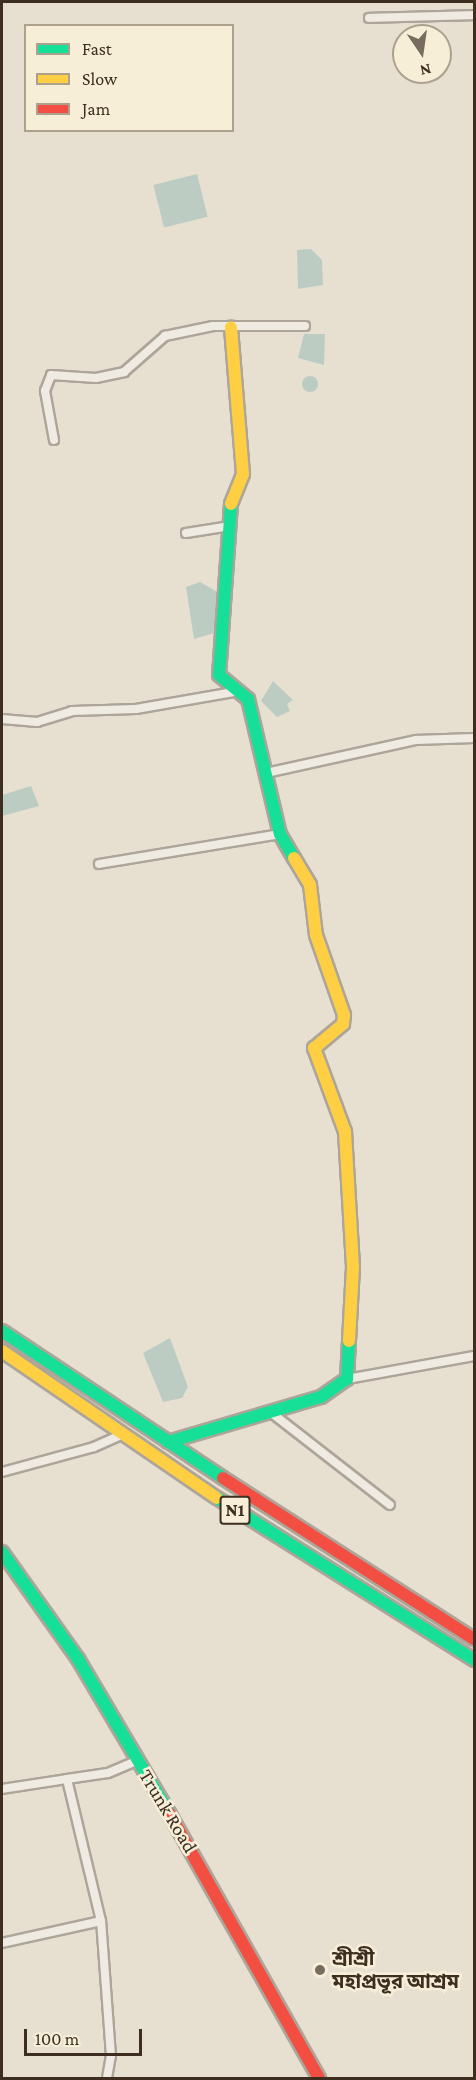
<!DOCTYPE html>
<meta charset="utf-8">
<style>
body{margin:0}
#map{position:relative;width:476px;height:2080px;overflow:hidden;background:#e7e0d1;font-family:"Crimson Pro","Noto Sans Bengali",serif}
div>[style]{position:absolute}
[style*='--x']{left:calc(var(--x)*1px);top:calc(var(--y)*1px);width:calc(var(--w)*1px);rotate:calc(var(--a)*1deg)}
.water>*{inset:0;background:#bcccc2;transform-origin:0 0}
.round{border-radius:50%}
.roads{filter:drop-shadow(2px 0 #ada599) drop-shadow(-2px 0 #ada599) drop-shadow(0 2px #ada599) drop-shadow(0 -2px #ada599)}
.street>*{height:8px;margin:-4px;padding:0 4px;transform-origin:4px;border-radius:4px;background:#efebe3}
.fast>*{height:12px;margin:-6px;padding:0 6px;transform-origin:6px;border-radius:6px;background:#16e098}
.slow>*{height:12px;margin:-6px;padding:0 6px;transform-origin:6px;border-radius:6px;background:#ffcf43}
.jam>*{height:12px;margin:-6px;padding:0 6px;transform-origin:6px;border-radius:6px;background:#f24e42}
.dots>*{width:16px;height:16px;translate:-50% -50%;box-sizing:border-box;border:3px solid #f7eed8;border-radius:50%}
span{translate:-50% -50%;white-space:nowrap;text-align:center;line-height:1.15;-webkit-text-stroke:5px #f7eed8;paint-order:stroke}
.shield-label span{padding:2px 4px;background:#f7eed8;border:2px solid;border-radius:4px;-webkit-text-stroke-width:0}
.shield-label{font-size:18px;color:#3d2e20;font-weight:700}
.street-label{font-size:20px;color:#3d2e20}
.poi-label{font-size:20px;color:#3d2e20;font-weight:700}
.left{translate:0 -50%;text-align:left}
.frame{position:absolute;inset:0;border:3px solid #3d2e20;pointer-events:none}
.legend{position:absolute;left:24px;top:24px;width:210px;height:108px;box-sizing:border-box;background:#f7eed8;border:2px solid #ada18e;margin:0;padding:8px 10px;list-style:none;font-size:18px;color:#3d2e20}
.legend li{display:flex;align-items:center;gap:12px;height:30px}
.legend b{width:30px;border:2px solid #ada18e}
.north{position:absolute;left:392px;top:24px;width:60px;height:60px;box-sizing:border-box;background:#f7eed8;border:2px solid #ada18e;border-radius:50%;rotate:167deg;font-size:16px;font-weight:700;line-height:24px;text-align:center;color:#3d2e20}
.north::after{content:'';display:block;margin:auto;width:21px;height:27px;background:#786c5e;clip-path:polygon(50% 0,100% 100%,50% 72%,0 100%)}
.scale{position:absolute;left:24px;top:2029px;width:118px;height:27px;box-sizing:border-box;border:3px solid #3d2e20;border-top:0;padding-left:8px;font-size:18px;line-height:21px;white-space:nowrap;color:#3d2e20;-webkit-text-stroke:4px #f7eed8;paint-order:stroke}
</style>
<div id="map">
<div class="water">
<i style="left:197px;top:174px;width:44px;height:45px;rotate:76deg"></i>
<i style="clip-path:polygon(311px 249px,322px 260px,323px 285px,298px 289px,297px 250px)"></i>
<i style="clip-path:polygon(304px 334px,325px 334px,324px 365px,298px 358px)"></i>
<i class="round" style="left:302px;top:376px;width:16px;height:16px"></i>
<i style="clip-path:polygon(200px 582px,219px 593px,215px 633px,194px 639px,186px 587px)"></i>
<i style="clip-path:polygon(273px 681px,293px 700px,287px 704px,290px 711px,277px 717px,261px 701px)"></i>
<i style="clip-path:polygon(31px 786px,39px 806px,2px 816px,2px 795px)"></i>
<i style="clip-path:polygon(170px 1338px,188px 1387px,182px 1398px,163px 1402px,143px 1353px)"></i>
</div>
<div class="roads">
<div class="street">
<i style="--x:369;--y:18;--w:105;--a:-1.6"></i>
<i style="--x:54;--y:440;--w:50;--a:-100.4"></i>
<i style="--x:45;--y:391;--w:17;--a:-69"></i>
<i style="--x:51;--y:375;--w:45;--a:3.8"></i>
<i style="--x:96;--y:378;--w:29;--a:-12"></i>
<i style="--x:124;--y:372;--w:55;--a:-41.3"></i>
<i style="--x:165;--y:336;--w:49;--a:-11.8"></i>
<i style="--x:213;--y:326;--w:92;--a:0"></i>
<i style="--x:186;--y:533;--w:45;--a:-9"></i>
<i style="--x:2;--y:719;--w:35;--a:5"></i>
<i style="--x:37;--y:722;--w:37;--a:-17"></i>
<i style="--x:72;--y:711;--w:64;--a:-1.8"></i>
<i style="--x:136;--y:709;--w:105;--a:-9.9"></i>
<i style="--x:266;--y:773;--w:154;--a:-12.4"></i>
<i style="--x:416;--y:740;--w:58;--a:-2"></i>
<i style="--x:99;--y:864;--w:183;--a:-9.4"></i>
<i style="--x:347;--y:1379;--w:129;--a:-10.3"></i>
<i style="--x:273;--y:1414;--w:148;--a:37.9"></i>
<i style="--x:2;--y:1472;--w:95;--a:-15.2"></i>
<i style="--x:94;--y:1447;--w:32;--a:-24"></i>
<i style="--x:2;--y:1789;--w:66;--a:-8.7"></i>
<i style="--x:2;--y:1943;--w:101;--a:-12.5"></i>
<i style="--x:107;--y:2078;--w:22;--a:-80"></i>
<i style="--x:111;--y:2056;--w:135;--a:-94.2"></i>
<i style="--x:101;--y:1921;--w:146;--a:-103.5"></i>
<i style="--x:67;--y:1779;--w:41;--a:-8.3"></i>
<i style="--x:108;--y:1773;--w:34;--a:-23"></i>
</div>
<div class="fast">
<i style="--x:231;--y:504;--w:171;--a:94"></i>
<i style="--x:219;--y:675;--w:38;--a:40"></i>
<i style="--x:248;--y:699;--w:139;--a:76.7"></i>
<i style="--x:280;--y:834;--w:28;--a:60"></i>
<i style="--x:2;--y:1331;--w:265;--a:33.6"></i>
<i style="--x:168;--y:1442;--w:159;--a:-16.4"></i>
<i style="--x:321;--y:1397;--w:32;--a:-35"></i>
<i style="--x:347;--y:1379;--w:38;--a:-87"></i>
<i style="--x:217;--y:1498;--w:304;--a:32.2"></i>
<i style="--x:2;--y:1552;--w:131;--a:54.6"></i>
<i style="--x:78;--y:1659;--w:179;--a:59.4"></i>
</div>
<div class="slow">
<i style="--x:231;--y:504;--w:32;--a:-68"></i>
<i style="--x:243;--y:474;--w:147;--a:-94.7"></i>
<i style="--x:294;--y:858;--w:31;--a:59"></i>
<i style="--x:310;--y:885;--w:50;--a:83.2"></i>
<i style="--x:316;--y:935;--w:85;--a:70.7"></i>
<i style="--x:344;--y:1015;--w:9;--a:96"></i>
<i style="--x:343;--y:1024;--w:38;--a:140"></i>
<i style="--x:314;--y:1048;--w:90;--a:69.7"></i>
<i style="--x:345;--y:1132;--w:135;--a:86.6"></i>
<i style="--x:353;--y:1267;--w:74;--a:93.1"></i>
<i style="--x:2;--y:1351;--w:260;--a:34.4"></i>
</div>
<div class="jam">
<i style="--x:223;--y:1478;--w:298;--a:32.7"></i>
<i style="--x:169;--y:1813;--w:305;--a:60.5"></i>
</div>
</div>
<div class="dots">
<i style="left:320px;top:1970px;background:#786c5e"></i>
</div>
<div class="shield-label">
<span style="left:235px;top:1510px">N1</span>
</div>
<div class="street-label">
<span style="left:168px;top:1811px;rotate:59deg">Trunk Road</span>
</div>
<div class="poi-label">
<span class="left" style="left:332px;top:1970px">শ্রীশ্রী<br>মহাপ্রভূর আশ্রম</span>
</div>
<div class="frame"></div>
<ul class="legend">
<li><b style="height:8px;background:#16e098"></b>Fast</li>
<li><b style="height:8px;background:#ffcf43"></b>Slow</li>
<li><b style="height:8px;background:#f24e42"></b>Jam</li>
</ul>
<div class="north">N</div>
<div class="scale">100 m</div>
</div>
